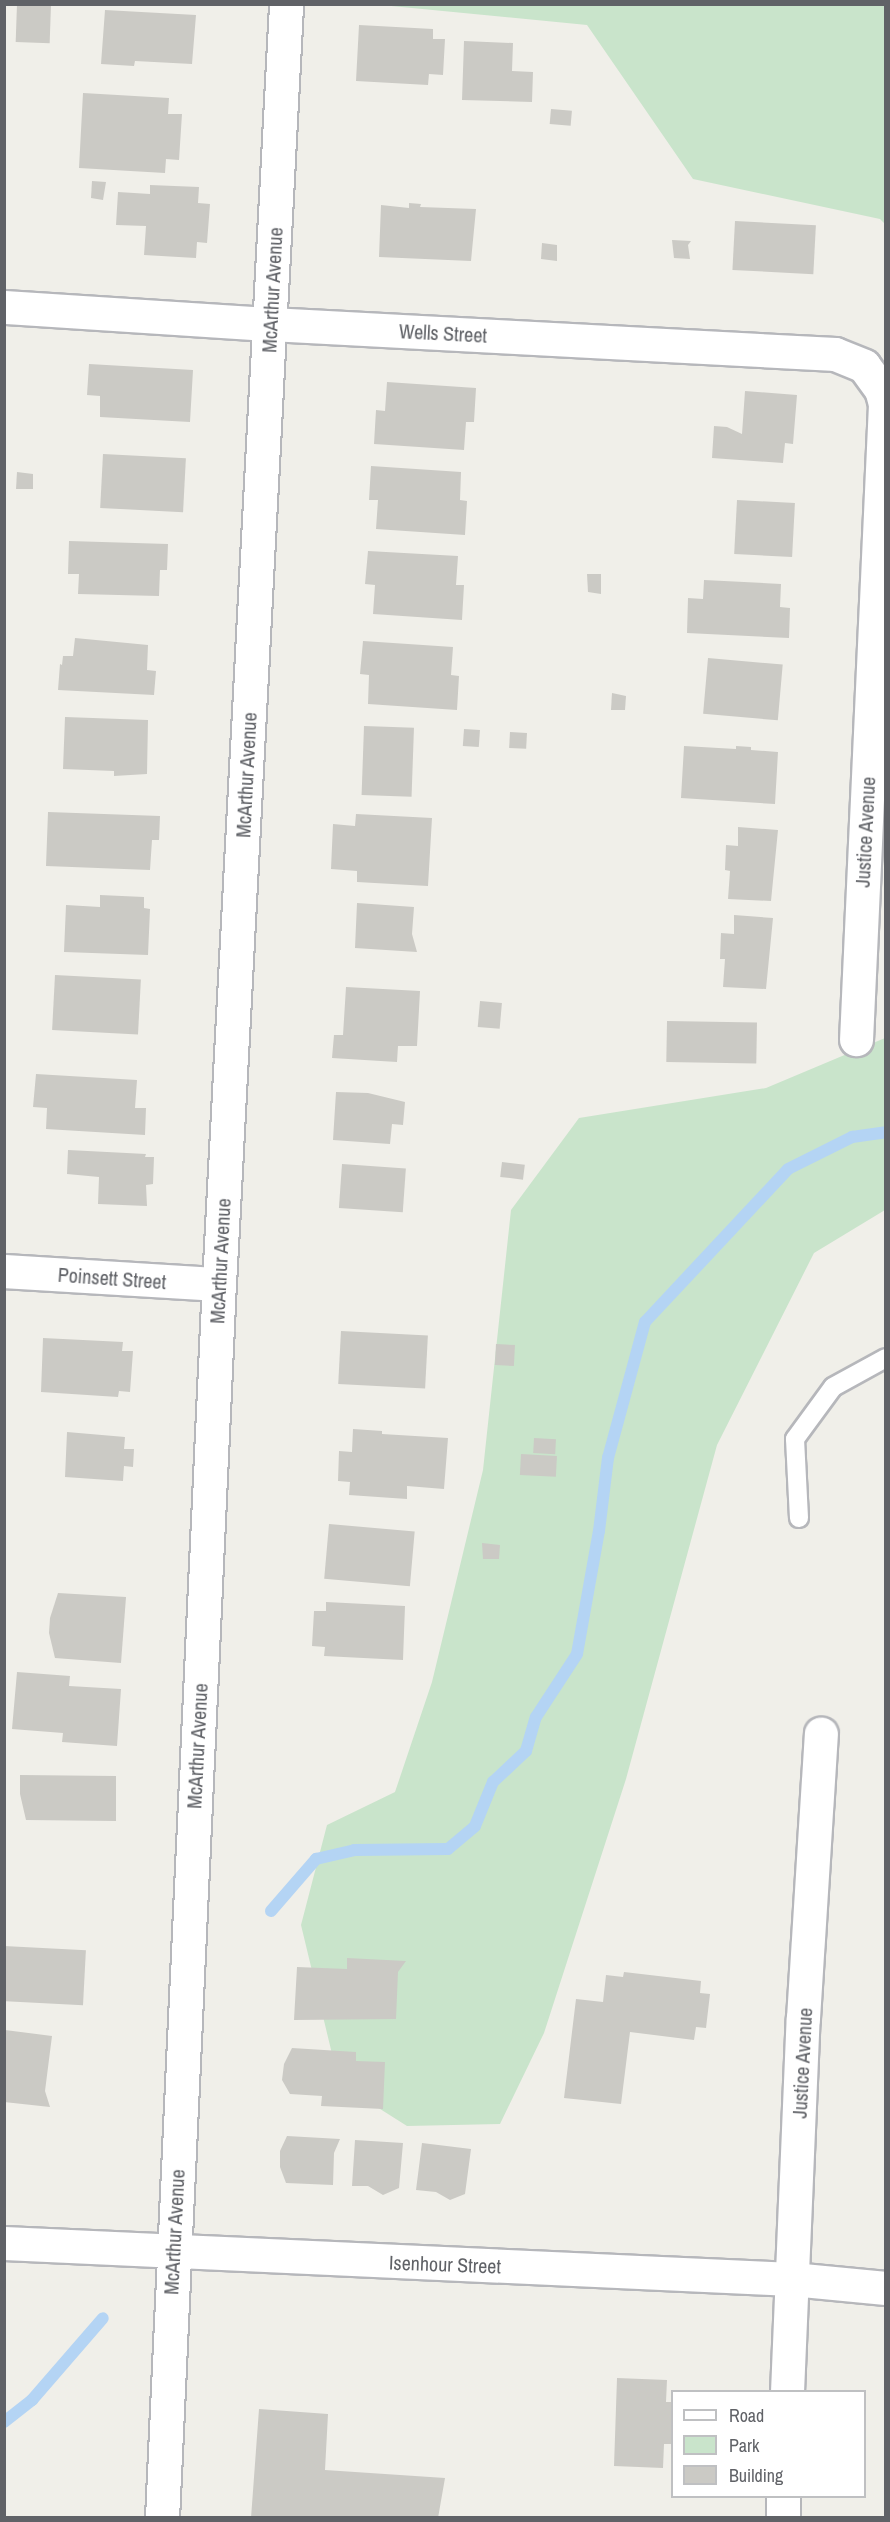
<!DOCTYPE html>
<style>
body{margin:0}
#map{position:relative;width:890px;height:2522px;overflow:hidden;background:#f0efe9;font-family:"Archivo Narrow",sans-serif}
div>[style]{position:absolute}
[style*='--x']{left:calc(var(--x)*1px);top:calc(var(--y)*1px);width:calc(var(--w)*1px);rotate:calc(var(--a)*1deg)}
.green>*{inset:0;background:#c9e4cb}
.stream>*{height:12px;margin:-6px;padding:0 6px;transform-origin:6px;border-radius:6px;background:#b4d4f4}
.building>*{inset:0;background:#cbcac5;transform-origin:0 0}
.roads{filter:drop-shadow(2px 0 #b6b7bb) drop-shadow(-2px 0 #b6b7bb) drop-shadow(0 2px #b6b7bb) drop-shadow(0 -2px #b6b7bb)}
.service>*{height:18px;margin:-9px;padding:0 9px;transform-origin:9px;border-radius:9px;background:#fff}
.minor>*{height:33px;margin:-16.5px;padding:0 16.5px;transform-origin:16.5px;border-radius:16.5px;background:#fff}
span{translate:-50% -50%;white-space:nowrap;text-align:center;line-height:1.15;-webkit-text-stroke:4.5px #fff;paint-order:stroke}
.street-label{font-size:20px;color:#606267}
.frame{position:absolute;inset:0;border:6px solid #606267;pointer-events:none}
.legend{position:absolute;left:671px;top:2390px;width:195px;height:108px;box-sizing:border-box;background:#fff;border:2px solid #bfc0c2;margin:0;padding:8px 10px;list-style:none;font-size:18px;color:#606267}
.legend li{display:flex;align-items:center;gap:12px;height:30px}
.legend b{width:30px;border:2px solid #bfc0c2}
</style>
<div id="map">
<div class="green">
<i style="clip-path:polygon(381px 5px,885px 5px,885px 224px,880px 219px,693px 179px,587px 25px)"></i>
<i style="clip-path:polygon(885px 1038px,885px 1210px,814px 1253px,717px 1445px,626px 1779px,544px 2033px,500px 2124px,407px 2126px,339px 2083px,301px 1925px,327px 1825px,395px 1792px,432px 1682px,483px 1470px,511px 1210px,579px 1118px,766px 1088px)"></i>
</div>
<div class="stream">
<i style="--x:271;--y:1911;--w:69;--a:-49.1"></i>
<i style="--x:316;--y:1859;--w:39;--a:-13"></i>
<i style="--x:354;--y:1850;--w:94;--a:-0.6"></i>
<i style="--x:448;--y:1849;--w:35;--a:-40"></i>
<i style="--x:475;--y:1826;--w:48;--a:-67.8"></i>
<i style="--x:493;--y:1782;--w:45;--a:-43.2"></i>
<i style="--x:526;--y:1751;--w:35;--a:-74"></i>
<i style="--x:536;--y:1717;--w:75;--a:-56.9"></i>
<i style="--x:577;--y:1654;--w:125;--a:-79.9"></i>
<i style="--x:599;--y:1531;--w:74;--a:-83"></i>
<i style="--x:608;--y:1458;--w:141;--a:-74.8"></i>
<i style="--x:645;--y:1322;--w:209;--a:-46.9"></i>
<i style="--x:788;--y:1169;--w:72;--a:-26.6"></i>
<i style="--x:852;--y:1137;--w:34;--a:-8"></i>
<i style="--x:4;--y:2422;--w:36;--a:-38"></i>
<i style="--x:32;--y:2400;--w:108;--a:-49.1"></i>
</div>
<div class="building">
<i style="left:17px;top:4px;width:34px;height:38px;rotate:2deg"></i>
<i style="clip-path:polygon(105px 10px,196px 15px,192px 64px,135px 61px,134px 66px,101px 64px)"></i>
<i style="clip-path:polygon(359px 25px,433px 29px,433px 39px,445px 39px,443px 75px,429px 74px,428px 85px,356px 81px)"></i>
<i style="clip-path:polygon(464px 41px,513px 43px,512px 71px,533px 72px,532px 102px,462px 100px)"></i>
<i style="clip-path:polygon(83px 93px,169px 98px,168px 114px,182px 114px,179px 160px,166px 159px,165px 173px,79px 168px)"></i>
<i style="left:551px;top:109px;width:21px;height:15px;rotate:5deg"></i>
<i style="clip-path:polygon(92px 181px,106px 182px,103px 200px,91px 198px)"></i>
<i style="clip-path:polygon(150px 185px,199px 187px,198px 203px,210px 204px,207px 243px,197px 242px,196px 258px,144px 255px,146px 226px,116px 225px,118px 192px,150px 194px)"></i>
<i style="clip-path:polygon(409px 203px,421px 204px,420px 207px,476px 209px,471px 261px,379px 257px,381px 205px,409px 208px)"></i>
<i style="left:735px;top:221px;width:81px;height:49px;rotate:3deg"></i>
<i style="clip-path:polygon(672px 240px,691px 241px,688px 245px,690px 259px,674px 258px)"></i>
<i style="clip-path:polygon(542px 243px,557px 245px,557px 261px,541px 259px)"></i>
<i style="clip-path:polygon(89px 364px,193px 370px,190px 422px,100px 417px,100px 396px,87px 395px)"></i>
<i style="clip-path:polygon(387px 382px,476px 388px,474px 422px,466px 422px,464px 450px,374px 444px,376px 410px,385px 411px)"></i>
<i style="clip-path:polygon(745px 391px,797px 395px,793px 444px,785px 443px,783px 463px,712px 458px,714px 426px,727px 427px,742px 434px)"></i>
<i style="left:103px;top:454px;width:83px;height:54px;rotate:3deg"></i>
<i style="clip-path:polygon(371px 466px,461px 472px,460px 500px,467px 501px,465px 535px,376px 529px,378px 500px,369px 500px)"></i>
<i style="clip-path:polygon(17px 472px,33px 474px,33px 489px,16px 489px)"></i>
<i style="left:737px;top:500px;width:58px;height:54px;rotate:3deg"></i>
<i style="clip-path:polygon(69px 541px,168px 544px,167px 570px,160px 570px,159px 596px,78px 594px,79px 574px,68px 574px)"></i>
<i style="clip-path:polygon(368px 551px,458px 556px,456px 585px,464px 585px,462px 620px,373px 614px,375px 585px,365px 584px)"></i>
<i style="clip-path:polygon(587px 574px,601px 574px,601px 594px,588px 592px)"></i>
<i style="clip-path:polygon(704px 580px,781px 584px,780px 607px,790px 608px,789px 638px,687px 633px,688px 598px,703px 599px)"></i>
<i style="clip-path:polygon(75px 638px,148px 645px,147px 670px,156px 671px,154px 695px,58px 690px,60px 664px,62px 665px,63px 656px,73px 656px)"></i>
<i style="clip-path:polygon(363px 641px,453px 647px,451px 675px,459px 676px,457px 710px,368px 704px,369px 675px,360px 674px)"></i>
<i style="left:708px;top:658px;width:75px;height:56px;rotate:5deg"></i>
<i style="clip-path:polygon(612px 693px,626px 696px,625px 710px,611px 710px)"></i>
<i style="clip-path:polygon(65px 717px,148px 720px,147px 774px,114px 776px,114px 771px,63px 769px)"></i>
<i style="left:364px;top:726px;width:50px;height:69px;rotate:2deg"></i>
<i style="left:464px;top:729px;width:16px;height:17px;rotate:4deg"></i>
<i style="left:510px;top:732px;width:17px;height:16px;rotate:3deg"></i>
<i style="clip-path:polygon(684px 746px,736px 749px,736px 746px,751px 747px,751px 750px,778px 752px,775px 804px,681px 798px)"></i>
<i style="clip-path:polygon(48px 812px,160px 816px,159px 840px,152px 840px,150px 870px,46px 866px)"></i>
<i style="clip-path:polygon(356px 814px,432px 818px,428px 886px,357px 882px,357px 871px,331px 869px,333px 824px,355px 826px)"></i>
<i style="clip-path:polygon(738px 827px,778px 830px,771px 901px,728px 899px,730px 871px,725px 870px,726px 845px,738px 846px)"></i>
<i style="clip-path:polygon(100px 895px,144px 897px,144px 908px,150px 909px,148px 955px,64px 952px,66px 905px,100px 907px)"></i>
<i style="clip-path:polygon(357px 903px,414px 907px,412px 934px,417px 952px,355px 948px)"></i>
<i style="clip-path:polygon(734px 915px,773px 918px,766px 989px,723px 987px,725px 959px,720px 959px,721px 933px,734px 934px)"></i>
<i style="left:55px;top:975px;width:86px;height:55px;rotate:3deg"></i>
<i style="clip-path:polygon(346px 987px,420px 991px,417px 1046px,398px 1046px,397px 1062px,332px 1058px,334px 1035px,343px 1035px)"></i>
<i style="left:480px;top:1001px;width:22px;height:26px;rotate:5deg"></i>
<i style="left:667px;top:1021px;width:90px;height:41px;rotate:1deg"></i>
<i style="clip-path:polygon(36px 1074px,137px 1080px,135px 1108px,146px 1108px,145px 1135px,46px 1129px,47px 1108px,33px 1107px)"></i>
<i style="clip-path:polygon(336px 1092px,368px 1093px,405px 1102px,403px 1125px,392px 1124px,390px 1144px,333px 1140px)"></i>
<i style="clip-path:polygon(68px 1150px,146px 1154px,145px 1157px,154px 1157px,153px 1184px,146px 1185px,147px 1206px,98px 1204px,99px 1177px,67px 1174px)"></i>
<i style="left:502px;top:1162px;width:23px;height:15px;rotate:7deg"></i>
<i style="left:342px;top:1164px;width:64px;height:44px;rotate:4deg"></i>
<i style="left:341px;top:1331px;width:87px;height:53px;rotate:3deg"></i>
<i style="clip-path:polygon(43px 1338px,123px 1342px,122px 1351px,133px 1351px,130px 1392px,119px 1391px,118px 1397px,41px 1392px)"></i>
<i style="left:496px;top:1344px;width:19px;height:21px;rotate:3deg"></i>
<i style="clip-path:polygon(353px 1429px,382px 1431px,382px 1434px,448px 1438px,444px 1489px,407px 1486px,407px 1499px,349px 1495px,350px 1482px,338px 1481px,339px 1451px,352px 1452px)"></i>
<i style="clip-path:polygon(67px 1432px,125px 1437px,124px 1449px,134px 1449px,133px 1467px,124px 1466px,123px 1481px,65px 1477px)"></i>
<i style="left:534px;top:1438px;width:22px;height:15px;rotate:3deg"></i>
<i style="left:521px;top:1454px;width:36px;height:21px;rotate:3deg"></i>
<i style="left:329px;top:1524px;width:86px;height:55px;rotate:5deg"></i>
<i style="clip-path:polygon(482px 1543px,500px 1545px,499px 1559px,483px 1559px)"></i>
<i style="clip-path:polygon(58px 1593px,126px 1597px,121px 1663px,55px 1658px,49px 1633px,50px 1618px)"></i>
<i style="clip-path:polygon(326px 1602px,405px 1606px,403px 1660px,324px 1656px,325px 1647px,312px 1646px,314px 1611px,326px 1611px)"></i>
<i style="clip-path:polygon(17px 1672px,70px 1676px,69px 1686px,121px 1689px,117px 1746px,62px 1742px,63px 1733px,12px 1729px)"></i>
<i style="clip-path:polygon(20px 1775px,116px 1776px,116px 1821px,26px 1820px,20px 1794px)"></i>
<i style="left:4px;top:1946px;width:82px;height:55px;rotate:3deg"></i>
<i style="clip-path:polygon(347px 1958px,406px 1961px,398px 1972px,396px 2019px,294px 2020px,297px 1967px,347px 1969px)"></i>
<i style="clip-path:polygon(624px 1972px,701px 1981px,700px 1993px,710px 1994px,706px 2028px,696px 2027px,694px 2040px,630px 2032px,621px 2104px,564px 2098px,576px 1999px,603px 2002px,606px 1975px,623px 1977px)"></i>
<i style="clip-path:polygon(5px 2030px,52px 2036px,45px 2091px,50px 2107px,4px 2102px)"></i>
<i style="clip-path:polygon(292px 2048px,356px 2052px,356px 2061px,385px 2062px,383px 2109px,321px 2106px,322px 2096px,290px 2094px,282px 2080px,284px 2064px)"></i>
<i style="clip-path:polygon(287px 2136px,340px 2139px,334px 2153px,333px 2185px,286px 2183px,280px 2167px,280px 2151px)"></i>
<i style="clip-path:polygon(355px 2140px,403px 2143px,399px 2188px,383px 2195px,368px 2186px,352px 2186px)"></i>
<i style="clip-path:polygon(422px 2143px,471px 2149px,465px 2194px,450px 2200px,436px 2192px,416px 2190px)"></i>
<i style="clip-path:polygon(617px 2378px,667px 2380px,666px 2402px,672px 2402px,672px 2444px,664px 2444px,663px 2468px,614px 2466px)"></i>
<i style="clip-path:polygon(259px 2409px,328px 2414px,325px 2470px,445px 2478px,438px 2518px,251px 2518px)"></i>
</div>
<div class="roads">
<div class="service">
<i style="--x:799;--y:1518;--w:79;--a:-92.9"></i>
<i style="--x:795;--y:1439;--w:64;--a:-53.8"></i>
<i style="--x:833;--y:1387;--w:60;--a:-28.7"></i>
</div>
<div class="minor">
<i style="--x:4;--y:307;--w:267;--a:3.7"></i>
<i style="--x:270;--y:324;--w:566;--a:3.04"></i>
<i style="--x:835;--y:354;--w:31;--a:22"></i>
<i style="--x:864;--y:366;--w:29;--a:54"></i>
<i style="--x:881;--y:389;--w:16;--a:75"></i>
<i style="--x:885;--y:404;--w:636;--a:92.61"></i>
<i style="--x:4;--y:1271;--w:215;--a:3.5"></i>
<i style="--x:4;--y:2243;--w:789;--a:2.62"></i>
<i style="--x:792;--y:2279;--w:94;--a:5.5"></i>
<i style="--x:787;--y:2392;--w:374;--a:-87.6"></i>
<i style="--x:803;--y:2018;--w:285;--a:-86.4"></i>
<i style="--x:162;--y:2518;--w:1235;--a:-87.36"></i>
<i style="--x:219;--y:1284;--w:1282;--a:-87"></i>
<i style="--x:783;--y:2518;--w:22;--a:-90"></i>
</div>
</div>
<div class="street-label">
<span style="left:272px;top:290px;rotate:-87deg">McArthur Avenue</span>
<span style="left:443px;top:333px;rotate:3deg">Wells Street</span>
<span style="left:246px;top:775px;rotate:-87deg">McArthur Avenue</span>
<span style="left:865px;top:832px;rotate:-87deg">Justice Avenue</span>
<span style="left:220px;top:1261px;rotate:-87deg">McArthur Avenue</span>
<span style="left:112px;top:1278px;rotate:4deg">Poinsett Street</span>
<span style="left:197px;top:1746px;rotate:-87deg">McArthur Avenue</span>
<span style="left:802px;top:2063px;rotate:-87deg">Justice Avenue</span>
<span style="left:174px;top:2232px;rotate:-87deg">McArthur Avenue</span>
<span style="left:445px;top:2264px;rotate:2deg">Isenhour Street</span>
</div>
<div class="frame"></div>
<ul class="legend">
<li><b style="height:8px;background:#fff"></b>Road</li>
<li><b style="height:16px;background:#c9e4cb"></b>Park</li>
<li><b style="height:16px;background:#cbcac5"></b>Building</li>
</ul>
</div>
